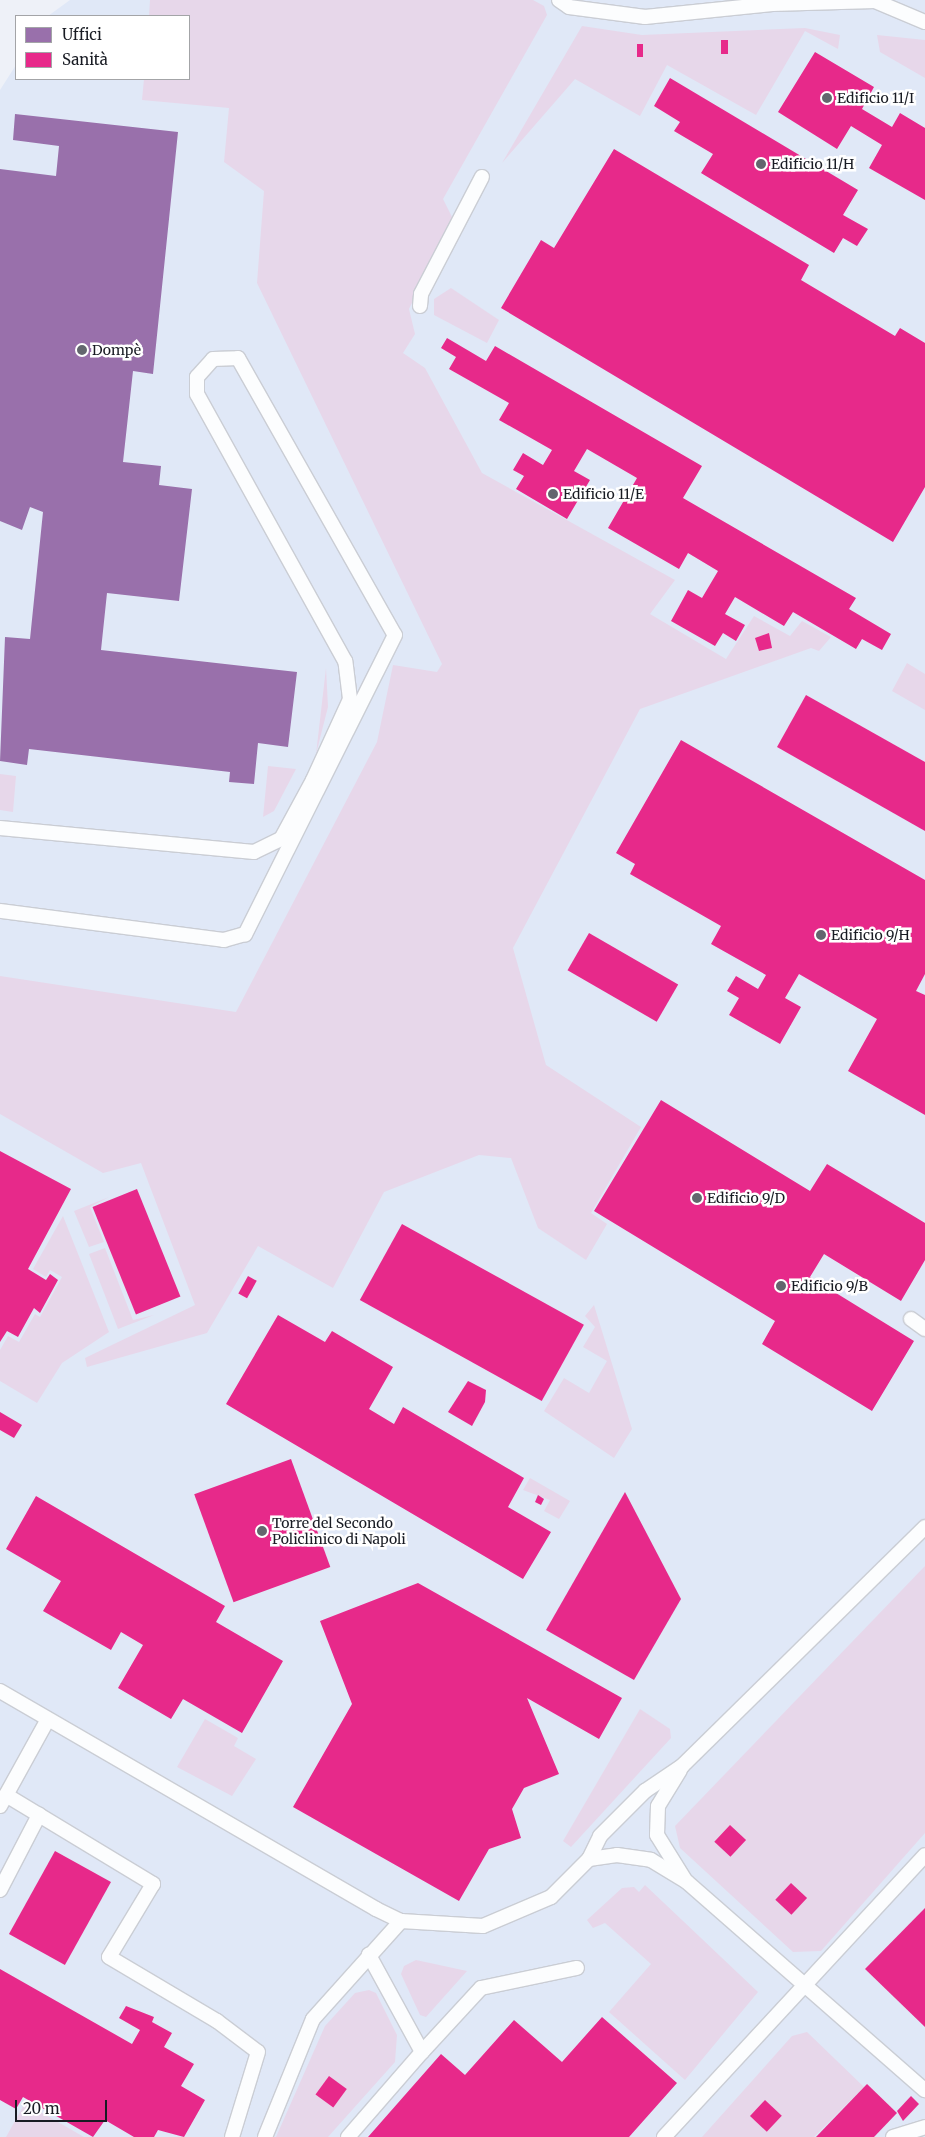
<!DOCTYPE html>
<meta charset="utf-8">
<style>
body{margin:0}
#map{position:relative;width:925px;height:2137px;overflow:hidden;background:#eef1f8;font-family:Merriweather,serif}
div>[style]{position:absolute}
[style*='--x']{left:calc(var(--x)*1px);top:calc(var(--y)*1px);width:calc(var(--w)*1px);rotate:calc(var(--a)*1deg)}
.built>*{inset:0;background:#e0e8f7}
.green>*{inset:0;background:#e7d7ea}
.offices>*{inset:0;background:#9970ab}
.health>*{inset:0;background:#e7298a;transform-origin:0 0}
.roads{filter:drop-shadow(1px 0 #cacdd4) drop-shadow(-1px 0 #cacdd4) drop-shadow(0 1px #cacdd4) drop-shadow(0 -1px #cacdd4)}
.lane>*{height:14px;margin:-7px;padding:0 7px;transform-origin:7px;border-radius:7px;background:#fcfdfe}
.dots>*{width:14px;height:14px;translate:-50% -50%;box-sizing:border-box;border:2px solid #fff;border-radius:50%}
span{translate:-50% -50%;white-space:nowrap;text-align:center;line-height:1.15;-webkit-text-stroke:5px #fff;paint-order:stroke}
.poi-label{font-size:14px;color:#181b23}
.left{translate:0 -50%;text-align:left}
.legend{position:absolute;left:15px;top:15px;width:175px;height:65px;box-sizing:border-box;background:#fff;border:1px solid #a3a4a7;margin:0;padding:6px 9px;list-style:none;font-size:15px;color:#181b23}
.legend li{display:flex;align-items:center;gap:10px;height:25px}
.legend b{width:25px;border:1px solid #a3a4a7}
.scale{position:absolute;left:15px;top:2100px;width:92px;height:22px;box-sizing:border-box;border:2px solid #181b23;border-top:0;padding-left:6px;font-size:15px;line-height:18px;white-space:nowrap;color:#181b23;-webkit-text-stroke:4px #fff;paint-order:stroke}
</style>
<div id="map">
<div class="built">
<i style="clip-path:polygon(70px 0,925px 0,925px 2137px,0 2137px,0 90px,16px 65px,16px 79px,189px 79px,189px 16px,48px 16px)"></i>
</div>
<div class="green">
<i style="clip-path:polygon(150px 0,533px 0,544px 6px,547px 15px,443px 199px,453px 219px,409px 309px,415px 334px,403px 353px,425px 368px,482px 473px,675px 580px,650px 614px,726px 659px,754px 616px,790px 636px,802px 621px,831px 637px,819px 651px,811px 648px,640px 709px,513px 948px,546px 1065px,641px 1127px,591px 1213px,607px 1224px,586px 1260px,538px 1228px,511px 1158px,479px 1155px,384px 1192px,333px 1288px,258px 1246px,207px 1333px,87px 1367px,85px 1358px,195px 1305px,141px 1163px,103px 1173px,0 1114px,0 976px,236px 1012px,377px 742px,393px 665px,437px 672px,442px 664px,257px 283px,264px 191px,224px 162px,229px 108px,142px 100px,144px 79px,189px 79px,189px 16px,149px 16px)"></i>
<i style="clip-path:polygon(582px 26px,642px 35px,805px 28px,840px 35px,838px 49px,805px 31px,756px 115px,667px 65px,640px 116px,575px 79px,502px 163px)"></i>
<i style="clip-path:polygon(877px 35px,925px 40px,925px 78px,880px 52px)"></i>
<i style="clip-path:polygon(451px 288px,499px 320px,487px 343px,434px 315px,434px 299px)"></i>
<i style="clip-path:polygon(907px 663px,925px 674px,925px 710px,892px 691px)"></i>
<i style="clip-path:polygon(326px 668px,328px 707px,316px 754px)"></i>
<i style="clip-path:polygon(268px 766px,296px 769px,274px 811px,263px 817px)"></i>
<i style="clip-path:polygon(0 774px,16px 776px,13px 812px,0 810px)"></i>
<i style="clip-path:polygon(109px 1197px,90px 1207px,104px 1242px,89px 1247px,74px 1211px)"></i>
<i style="clip-path:polygon(63px 1216px,109px 1332px,62px 1363px,37px 1403px,0 1381px,0 1350px,8px 1336px,19px 1342px,35px 1314px,40px 1317px,62px 1277px,50px 1270px,46px 1277px,33px 1269px)"></i>
<i style="clip-path:polygon(105px 1248px,133px 1320px,154px 1315px,118px 1329px,89px 1254px)"></i>
<i style="clip-path:polygon(594px 1305px,632px 1429px,614px 1458px,544px 1411px,564px 1378px,589px 1393px,607px 1361px,583px 1347px,595px 1327px,585px 1316px)"></i>
<i style="clip-path:polygon(530px 1478px,570px 1501px,559px 1519px,544px 1511px,550px 1500px,523px 1490px)"></i>
<i style="clip-path:polygon(925px 1566px,925px 1833px,821px 1951px,793px 1952px,680px 1848px,675px 1826px)"></i>
<i style="clip-path:polygon(640px 1709px,670px 1729px,671px 1738px,571px 1847px,563px 1841px)"></i>
<i style="clip-path:polygon(205px 1719px,238px 1738px,234px 1746px,256px 1759px,232px 1796px,177px 1767px)"></i>
<i style="clip-path:polygon(645px 1885px,758px 1992px,685px 2080px,609px 2012px,651px 1964px,605px 1923px,593px 1928px,587px 1920px,622px 1888px,634px 1887px,639px 1892px)"></i>
<i style="clip-path:polygon(416px 1960px,467px 1971px,426px 2017px,420px 2015px,401px 1974px,404px 1966px)"></i>
<i style="clip-path:polygon(369px 1990px,376px 1993px,397px 2035px,395px 2062px,328px 2137px,276px 2137px,325px 2026px,355px 1993px)"></i>
<i style="clip-path:polygon(807px 2032px,864px 2087px,814px 2137px,702px 2137px,792px 2036px)"></i>
<i style="clip-path:polygon(25px 2103px,84px 2137px,6px 2137px)"></i>
</div>
<div class="offices">
<i style="clip-path:polygon(15px 114px,178px 132px,153px 374px,133px 371px,123px 462px,161px 466px,159px 485px,192px 489px,179px 601px,107px 593px,101px 650px,297px 672px,288px 747px,258px 743px,254px 784px,229px 782px,230px 772px,29px 749px,27px 765px,0 761px,5px 637px,30px 639px,43px 512px,30px 507px,22px 530px,0 521px,0 169px,56px 176px,59px 146px,13px 140px)"></i>
</div>
<div class="health">
<i style="left:721px;top:40px;width:7px;height:14px"></i>
<i style="left:637px;top:44px;width:6px;height:13px"></i>
<i style="clip-path:polygon(815px 52px,874px 87px,862px 109px,892px 127px,900px 113px,925px 128px,925px 200px,869px 168px,882px 145px,851px 126px,837px 149px,778px 112px)"></i>
<i style="clip-path:polygon(670px 78px,858px 190px,843px 215px,868px 229px,857px 246px,843px 238px,834px 253px,701px 173px,713px 154px,674px 131px,680px 122px,654px 106px)"></i>
<i style="clip-path:polygon(614px 149px,809px 265px,801px 280px,895px 336px,900px 328px,925px 343px,925px 487px,893px 542px,501px 308px,541px 240px,554px 248px)"></i>
<i style="clip-path:polygon(447px 338px,486px 361px,495px 346px,702px 466px,683px 498px,856px 598px,849px 609px,891px 634px,882px 650px,862px 639px,856px 649px,793px 612px,784px 626px,735px 597px,725px 614px,745px 625px,736px 641px,723px 633px,715px 646px,671px 621px,688px 590px,702px 598px,718px 571px,688px 553px,679px 569px,608px 528px,637px 478px,587px 449px,574px 471px,590px 480px,567px 519px,516px 489px,524px 476px,513px 470px,523px 453px,543px 465px,552px 450px,499px 420px,509px 403px,449px 369px,456px 357px,441px 348px)"></i>
<i style="clip-path:polygon(769px 633px,772px 648px,759px 651px,755px 638px)"></i>
<i style="clip-path:polygon(806px 695px,925px 762px,925px 831px,777px 747px)"></i>
<i style="clip-path:polygon(681px 740px,925px 880px,925px 974px,916px 991px,925px 995px,925px 1115px,848px 1071px,877px 1019px,799px 974px,785px 998px,801px 1007px,780px 1044px,729px 1015px,739px 998px,727px 991px,736px 976px,758px 989px,766px 975px,711px 944px,721px 926px,630px 874px,635px 864px,616px 853px)"></i>
<i style="left:589px;top:933px;width:103px;height:43px;rotate:30deg"></i>
<i style="clip-path:polygon(661px 1100px,810px 1191px,827px 1164px,925px 1223px,925px 1260px,901px 1301px,824px 1254px,810px 1277px,914px 1341px,872px 1411px,762px 1344px,775px 1321px,594px 1211px)"></i>
<i style="clip-path:polygon(0 1151px,71px 1189px,28px 1269px,46px 1280px,50px 1274px,58px 1280px,40px 1313px,34px 1308px,18px 1337px,7px 1331px,0 1342px)"></i>
<i style="left:137px;top:1189px;width:116px;height:48px;rotate:68deg"></i>
<i style="left:402px;top:1224px;width:208px;height:87px;rotate:29deg"></i>
<i style="left:248px;top:1276px;width:10px;height:20px;rotate:29deg"></i>
<i style="clip-path:polygon(278px 1315px,325px 1342px,332px 1331px,393px 1367px,369px 1409px,394px 1424px,403px 1407px,524px 1478px,508px 1507px,551px 1532px,523px 1579px,226px 1404px)"></i>
<i style="clip-path:polygon(468px 1381px,486px 1390px,485px 1402px,472px 1426px,448px 1412px)"></i>
<i style="clip-path:polygon(0 1412px,22px 1425px,14px 1438px,0 1430px)"></i>
<i style="left:291px;top:1459px;width:115px;height:103px;rotate:70deg"></i>
<i style="clip-path:polygon(625px 1492px,681px 1599px,634px 1680px,546px 1630px)"></i>
<i style="clip-path:polygon(538px 1495px,544px 1499px,541px 1505px,535px 1502px)"></i>
<i style="clip-path:polygon(36px 1496px,225px 1606px,216px 1622px,283px 1661px,242px 1733px,183px 1699px,171px 1719px,118px 1688px,143px 1645px,121px 1632px,111px 1650px,43px 1611px,61px 1581px,6px 1549px)"></i>
<i style="clip-path:polygon(418px 1583px,622px 1698px,599px 1739px,527px 1698px,559px 1774px,524px 1788px,512px 1809px,521px 1838px,489px 1849px,459px 1901px,293px 1807px,352px 1704px,320px 1621px)"></i>
<i style="left:730px;top:1825px;width:22px;height:23px;rotate:43deg"></i>
<i style="left:55px;top:1851px;width:64px;height:95px;rotate:29deg"></i>
<i style="left:791px;top:1883px;width:22px;height:23px;rotate:43deg"></i>
<i style="clip-path:polygon(925px 1908px,925px 2027px,865px 1969px)"></i>
<i style="clip-path:polygon(0 1969px,132px 2044px,140px 2030px,119px 2018px,126px 2006px,154px 2017px,152px 2022px,172px 2033px,164px 2047px,194px 2064px,181px 2086px,205px 2100px,184px 2137px,158px 2130px,154px 2137px,134px 2137px,105px 2120px,93px 2137px,23px 2097px,16px 2109px,0 2100px)"></i>
<i style="clip-path:polygon(602px 2017px,677px 2083px,629px 2137px,368px 2137px,441px 2054px,465px 2075px,514px 2020px,562px 2062px)"></i>
<i style="left:329px;top:2076px;width:22px;height:23px;rotate:36deg"></i>
<i style="clip-path:polygon(867px 2084px,897px 2113px,874px 2137px,816px 2137px)"></i>
<i style="clip-path:polygon(911px 2096px,919px 2104px,903px 2121px,897px 2111px)"></i>
<i style="left:765px;top:2100px;width:23px;height:22px;rotate:43deg"></i>
</div>
<div class="roads">
<div class="lane">
<i style="--x:559;--y:0;--w:12;--a:35"></i>
<i style="--x:569;--y:7;--w:77;--a:7.5"></i>
<i style="--x:645;--y:17;--w:128;--a:-5.8"></i>
<i style="--x:772;--y:4;--w:103;--a:-1.7"></i>
<i style="--x:875;--y:1;--w:54;--a:22.8"></i>
<i style="--x:420;--y:306;--w:12;--a:-85"></i>
<i style="--x:421;--y:294;--w:132;--a:-62.5"></i>
<i style="--x:0;--y:828;--w:255;--a:5.4"></i>
<i style="--x:254;--y:852;--w:30;--a:-26"></i>
<i style="--x:281;--y:839;--w:67;--a:-61.5"></i>
<i style="--x:313;--y:780;--w:89;--a:-65.4"></i>
<i style="--x:350;--y:699;--w:38;--a:-97"></i>
<i style="--x:345;--y:661;--w:305;--a:-119"></i>
<i style="--x:197;--y:394;--w:17;--a:-90"></i>
<i style="--x:197;--y:377;--w:24;--a:-48"></i>
<i style="--x:213;--y:359;--w:25;--a:-2"></i>
<i style="--x:238;--y:358;--w:318;--a:60.5"></i>
<i style="--x:395;--y:635;--w:335;--a:116.6"></i>
<i style="--x:245;--y:934;--w:22;--a:164"></i>
<i style="--x:224;--y:940;--w:226;--a:-172.6"></i>
<i style="--x:911;--y:1319;--w:17;--a:36"></i>
<i style="--x:0;--y:1691;--w:435;--a:30.1"></i>
<i style="--x:376;--y:1909;--w:28;--a:26"></i>
<i style="--x:401;--y:1921;--w:82;--a:3.5"></i>
<i style="--x:483;--y:1926;--w:74;--a:-23.1"></i>
<i style="--x:551;--y:1897;--w:54;--a:-45"></i>
<i style="--x:589;--y:1859;--w:25;--a:-64"></i>
<i style="--x:600;--y:1836;--w:64;--a:-45"></i>
<i style="--x:645;--y:1791;--w:45;--a:-34"></i>
<i style="--x:682;--y:1766;--w:341;--a:-44.5"></i>
<i style="--x:680;--y:1770;--w:42;--a:121.4"></i>
<i style="--x:658;--y:1806;--w:29;--a:92"></i>
<i style="--x:657;--y:1835;--w:53;--a:58.1"></i>
<i style="--x:6;--y:1795;--w:172;--a:31.2"></i>
<i style="--x:153;--y:1884;--w:85;--a:121.1"></i>
<i style="--x:109;--y:1957;--w:126;--a:30.7"></i>
<i style="--x:217;--y:2021;--w:51;--a:37.1"></i>
<i style="--x:258;--y:2052;--w:89;--a:107"></i>
<i style="--x:0;--y:1806;--w:99;--a:-61.1"></i>
<i style="--x:589;--y:1859;--w:28;--a:-8"></i>
<i style="--x:617;--y:1855;--w:34;--a:8"></i>
<i style="--x:651;--y:1860;--w:42;--a:31.4"></i>
<i style="--x:687;--y:1882;--w:316;--a:41.2"></i>
<i style="--x:0;--y:1890;--w:85;--a:-62.5"></i>
<i style="--x:422;--y:2052;--w:87;--a:-47.3"></i>
<i style="--x:481;--y:1988;--w:98;--a:-11.8"></i>
<i style="--x:265;--y:2137;--w:127;--a:-67.9"></i>
<i style="--x:313;--y:2019;--w:132;--a:-48.1"></i>
<i style="--x:348;--y:2137;--w:113;--a:-49"></i>
<i style="--x:422;--y:2052;--w:111;--a:-118.7"></i>
<i style="--x:664;--y:2137;--w:384;--a:-47.2"></i>
<i style="--x:893;--y:2137;--w:34;--a:-17"></i>
</div>
</div>
<div class="dots">
<i style="left:827px;top:98px;background:#63666e"></i>
<i style="left:761px;top:164px;background:#63666e"></i>
<i style="left:82px;top:350px;background:#63666e"></i>
<i style="left:553px;top:494px;background:#63666e"></i>
<i style="left:821px;top:935px;background:#63666e"></i>
<i style="left:697px;top:1198px;background:#63666e"></i>
<i style="left:781px;top:1286px;background:#63666e"></i>
<i style="left:262px;top:1531px;background:#63666e"></i>
</div>
<div class="poi-label">
<span class="left" style="left:837px;top:98px">Edificio 11/I</span>
<span class="left" style="left:771px;top:164px">Edificio 11/H</span>
<span class="left" style="left:92px;top:350px">Dompè</span>
<span class="left" style="left:563px;top:494px">Edificio 11/E</span>
<span class="left" style="left:831px;top:935px">Edificio 9/H</span>
<span class="left" style="left:707px;top:1198px">Edificio 9/D</span>
<span class="left" style="left:791px;top:1286px">Edificio 9/B</span>
<span class="left" style="left:272px;top:1531px">Torre del Secondo<br>Policlinico di Napoli</span>
</div>
<ul class="legend">
<li><b style="height:14px;background:#9970ab"></b>Uffici</li>
<li><b style="height:14px;background:#e7298a"></b>Sanità</li>
</ul>
<div class="scale">20 m</div>
</div>
